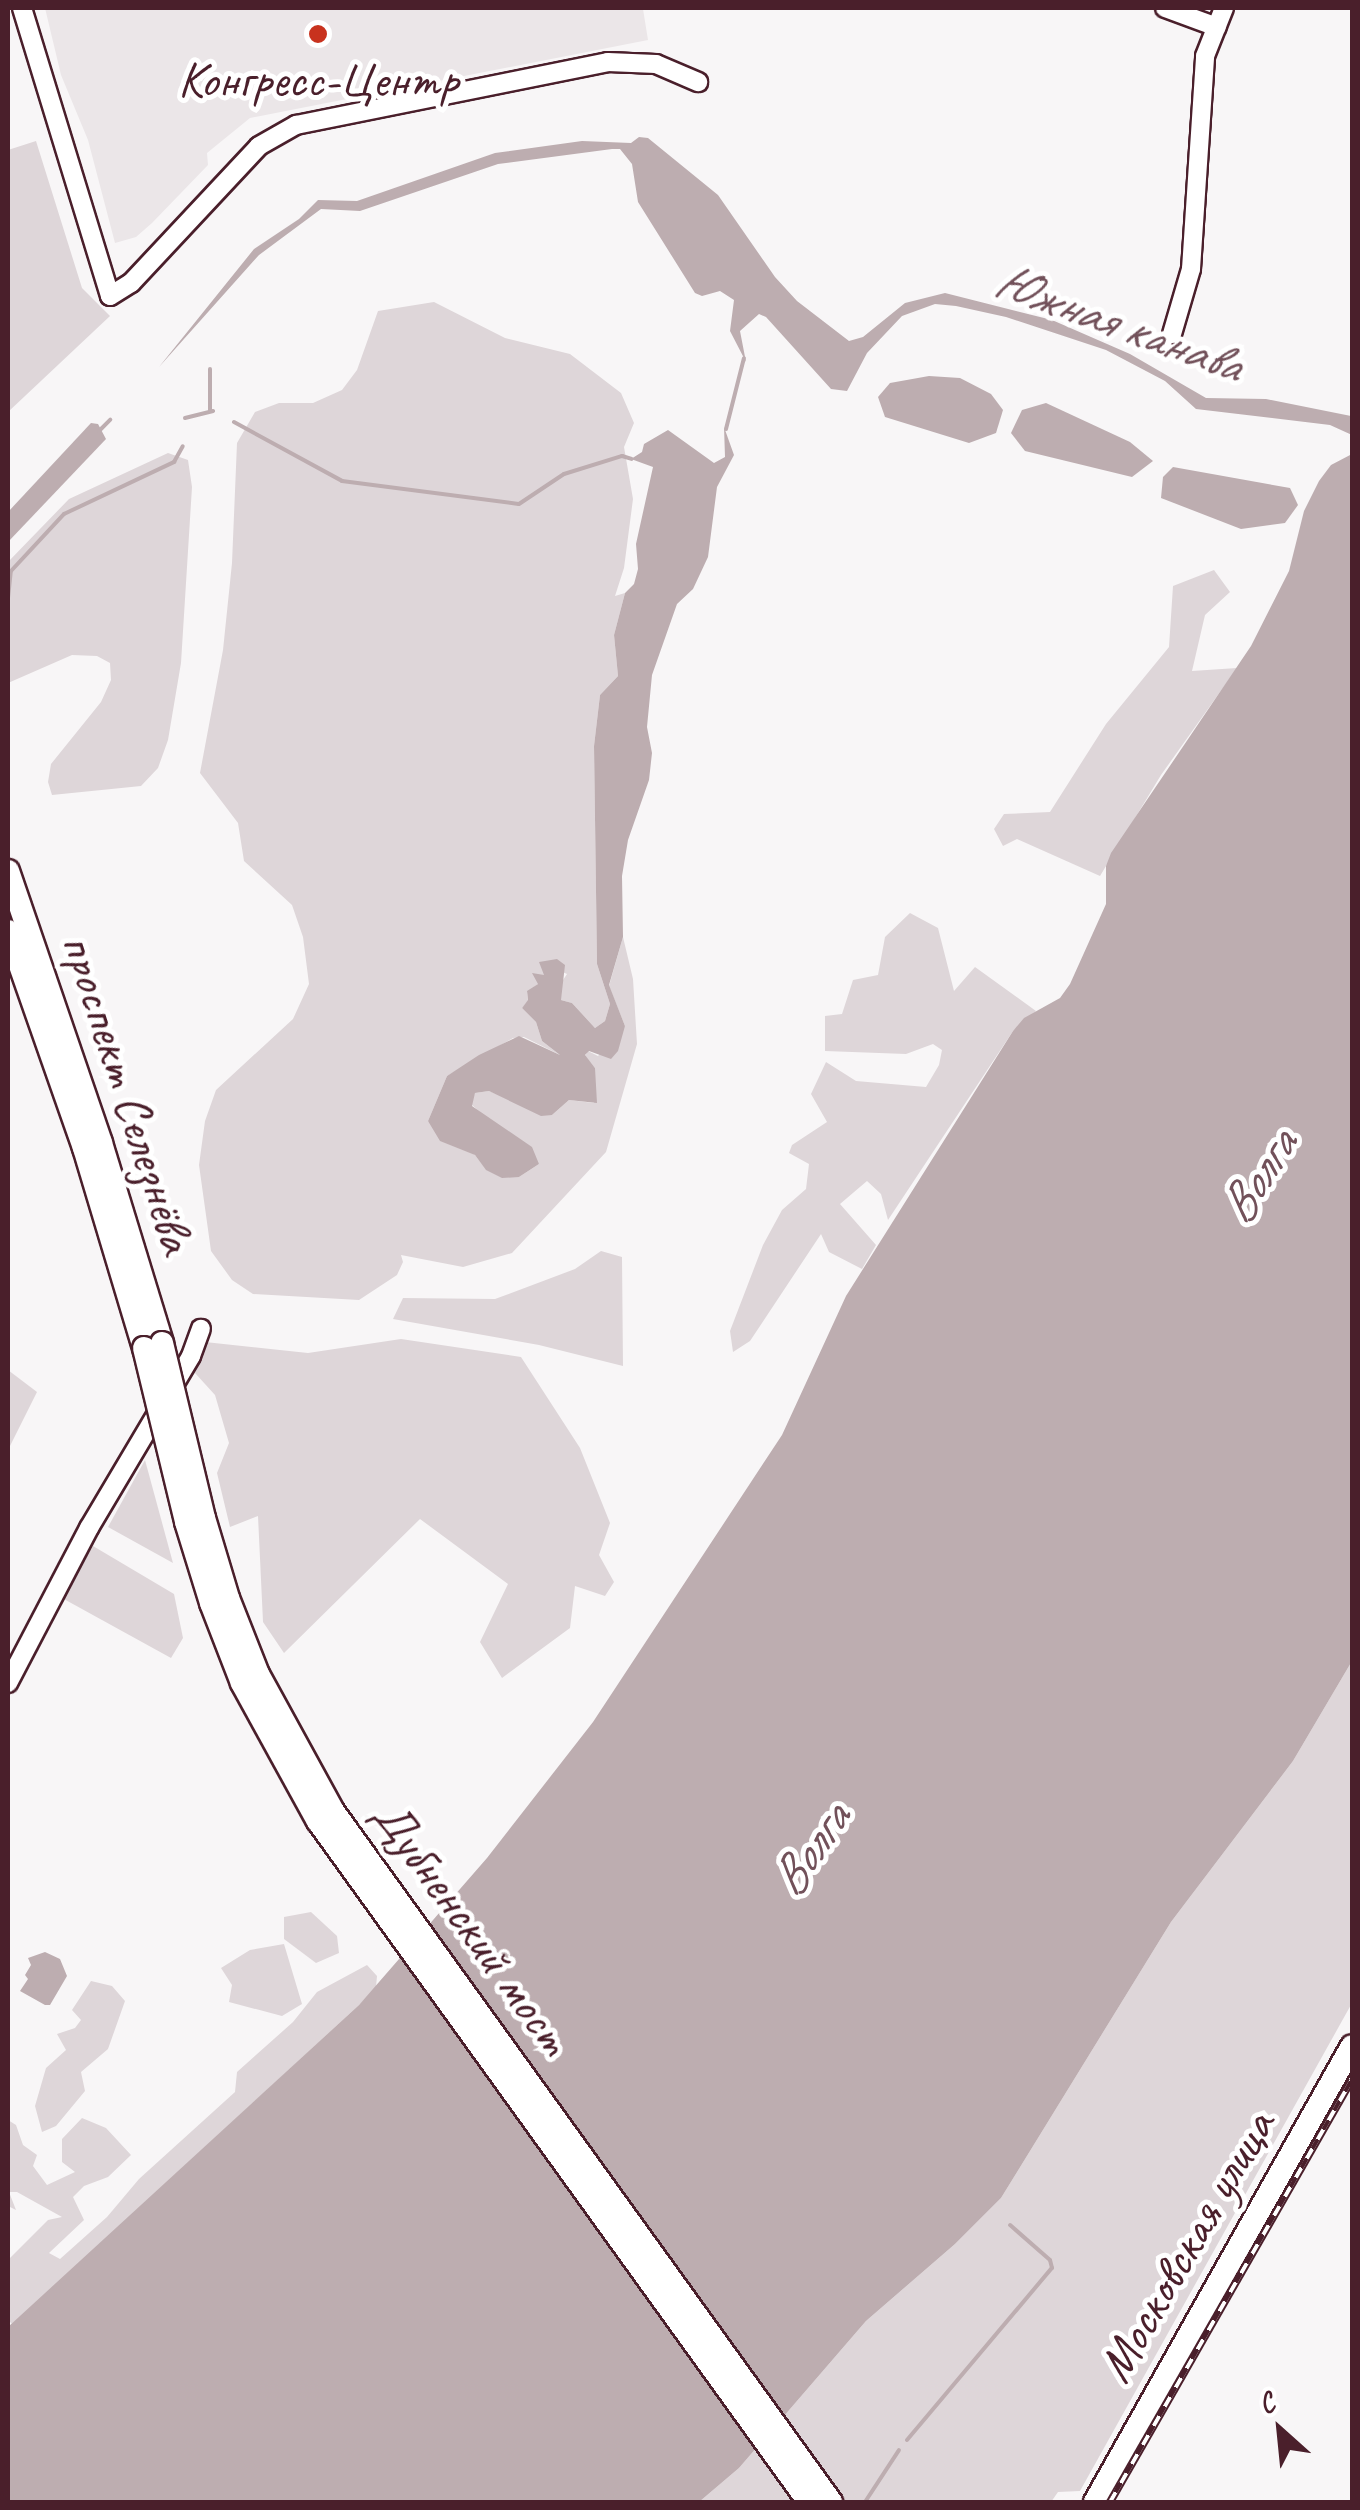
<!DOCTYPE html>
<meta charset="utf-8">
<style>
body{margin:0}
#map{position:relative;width:1360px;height:2510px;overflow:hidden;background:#f8f6f7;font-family:Caveat,sans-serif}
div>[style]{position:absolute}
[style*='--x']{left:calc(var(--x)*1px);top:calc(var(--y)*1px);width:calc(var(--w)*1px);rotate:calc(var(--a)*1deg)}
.built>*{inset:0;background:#ebe6e8}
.green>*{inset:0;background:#ded6d9}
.water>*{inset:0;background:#bdadb0}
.stream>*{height:4px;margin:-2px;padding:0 2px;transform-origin:2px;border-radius:2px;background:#bdadb0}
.roads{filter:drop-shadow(2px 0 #4a1f2b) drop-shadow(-2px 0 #4a1f2b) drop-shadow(0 2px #4a1f2b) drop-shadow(0 -2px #4a1f2b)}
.minor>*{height:18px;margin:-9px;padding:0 9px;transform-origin:9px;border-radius:9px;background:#fff}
.major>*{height:22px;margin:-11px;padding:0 11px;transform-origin:11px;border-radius:11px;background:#fff}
.rail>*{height:8px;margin-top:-4px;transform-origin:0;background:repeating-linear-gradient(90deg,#fff 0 11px,#4a1f2b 0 22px);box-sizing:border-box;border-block:2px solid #4a1f2b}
.bridges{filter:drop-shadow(2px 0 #4a1f2b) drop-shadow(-2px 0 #4a1f2b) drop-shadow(0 2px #4a1f2b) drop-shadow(0 -2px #4a1f2b)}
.major-bridge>*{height:22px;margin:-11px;padding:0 11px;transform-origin:11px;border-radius:11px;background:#fff}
.dots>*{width:28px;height:28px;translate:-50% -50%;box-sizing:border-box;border:5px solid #fff;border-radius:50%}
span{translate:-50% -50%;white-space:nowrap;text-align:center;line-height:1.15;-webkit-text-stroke:10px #fff;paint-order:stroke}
.poi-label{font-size:50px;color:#4a1f2b}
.street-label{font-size:50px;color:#4a1f2b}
.water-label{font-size:52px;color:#72515a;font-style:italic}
.frame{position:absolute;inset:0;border:10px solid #4a1f2b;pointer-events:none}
.north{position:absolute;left:1230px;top:2380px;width:100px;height:100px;-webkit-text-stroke:8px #fff;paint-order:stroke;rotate:333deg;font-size:28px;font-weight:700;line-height:40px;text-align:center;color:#4a1f2b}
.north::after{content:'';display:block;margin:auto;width:35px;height:45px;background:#4a1f2b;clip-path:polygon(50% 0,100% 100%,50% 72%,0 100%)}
</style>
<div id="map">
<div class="built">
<i style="clip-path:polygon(45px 8px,647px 8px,643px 9px,648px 40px,250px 118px,207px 153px,208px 165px,152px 223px,136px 237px,115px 243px,88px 140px,61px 75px)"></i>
</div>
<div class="green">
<i style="clip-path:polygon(36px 141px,82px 288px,110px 316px,8px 412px,8px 150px)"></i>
<i style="clip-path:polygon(434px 302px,505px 338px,570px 354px,621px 393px,634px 423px,624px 447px,633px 499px,624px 568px,615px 596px,625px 593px,614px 635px,618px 676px,600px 695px,594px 746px,597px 964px,610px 1004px,605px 1021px,595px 1028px,572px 1003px,561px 1000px,559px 986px,567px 974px,544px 964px,544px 975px,538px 975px,538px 984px,527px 992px,528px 1001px,522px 1008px,536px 1022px,542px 1041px,560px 1055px,524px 1037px,513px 1038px,447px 1076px,428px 1121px,475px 1155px,486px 1169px,519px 1177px,539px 1164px,472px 1105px,472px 1099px,475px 1093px,489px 1091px,552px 1115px,569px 1100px,594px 1103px,595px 1068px,585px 1056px,588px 1051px,598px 1056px,625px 1026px,609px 986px,623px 937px,633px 979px,637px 1044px,606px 1152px,512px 1253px,463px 1267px,401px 1255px,403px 1262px,397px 1275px,359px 1300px,253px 1294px,232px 1280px,211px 1251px,199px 1165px,205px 1121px,216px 1090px,293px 1019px,309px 984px,303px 937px,292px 905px,244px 861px,238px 823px,200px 773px,223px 650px,232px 563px,237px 443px,255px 412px,279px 403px,313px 403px,342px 390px,357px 370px,378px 311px)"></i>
<i style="clip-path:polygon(168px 453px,188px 460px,192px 487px,181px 663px,168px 740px,158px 768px,141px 786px,52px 795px,48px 782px,51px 764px,101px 702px,111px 680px,110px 663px,97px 656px,72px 655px,8px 683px,8px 562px,69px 499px)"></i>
<i style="clip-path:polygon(1214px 570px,1230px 592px,1205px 615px,1192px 671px,1237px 668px,1161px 775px,1100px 876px,1017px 839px,1003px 846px,994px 829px,1004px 814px,1050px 812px,1106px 724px,1169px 647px,1173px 586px)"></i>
<i style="clip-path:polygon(910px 913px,938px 928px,954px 991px,975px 967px,1036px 1011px,1013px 1031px,888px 1220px,881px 1194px,867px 1181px,840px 1204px,876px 1245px,862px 1269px,829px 1252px,821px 1234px,750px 1341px,733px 1352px,730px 1331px,763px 1245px,782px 1210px,806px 1189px,809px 1164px,789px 1153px,792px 1145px,827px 1122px,811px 1094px,826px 1062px,856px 1081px,926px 1087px,939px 1065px,942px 1050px,933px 1044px,906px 1054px,825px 1051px,825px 1016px,842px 1014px,853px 980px,878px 975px,885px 937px)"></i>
<i style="clip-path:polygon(601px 1251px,622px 1257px,623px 1366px,539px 1345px,393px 1319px,403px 1298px,495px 1299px,575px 1269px)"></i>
<i style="clip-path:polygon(401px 1339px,521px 1357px,580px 1448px,610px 1523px,599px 1555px,614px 1582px,605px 1596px,575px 1586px,570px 1628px,502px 1678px,480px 1642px,508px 1584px,420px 1519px,284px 1653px,263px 1622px,258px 1516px,230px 1527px,217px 1473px,229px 1443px,215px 1395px,195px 1373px,205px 1342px,308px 1353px)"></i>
<i style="clip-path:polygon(8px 1370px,37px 1392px,8px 1450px)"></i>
<i style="clip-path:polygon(145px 1460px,173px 1563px,108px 1527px)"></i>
<i style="clip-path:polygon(93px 1546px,174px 1594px,183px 1638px,171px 1658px,62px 1598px)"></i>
<i style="clip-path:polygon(1352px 1661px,1352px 2003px,1080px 2491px,1058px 2492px,1051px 2502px,699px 2502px,739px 2468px,866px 2321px,955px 2244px,1001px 2198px,1171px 1922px,1293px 1761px)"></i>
<i style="clip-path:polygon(311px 1912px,337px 1936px,339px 1953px,316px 1963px,284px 1939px,284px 1917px)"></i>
<i style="clip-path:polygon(284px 1944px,302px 2004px,282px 2016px,229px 2002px,232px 1985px,221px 1968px,250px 1950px)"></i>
<i style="clip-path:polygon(367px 1965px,377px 1976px,376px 1987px,359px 2005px,66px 2275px,12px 2324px,8px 2320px,8px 2260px,48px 2220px,62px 2217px,17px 2192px,9px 2192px,16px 2210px,8px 2206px,8px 2120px,16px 2125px,23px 2145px,37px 2155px,33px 2166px,47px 2185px,75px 2172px,62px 2162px,62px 2139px,82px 2118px,106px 2128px,131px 2155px,108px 2177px,84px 2186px,73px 2197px,84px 2220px,49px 2253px,60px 2259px,107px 2217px,139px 2179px,235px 2092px,237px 2072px,293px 2022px,317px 1992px)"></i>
<i style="clip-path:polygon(91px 1981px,112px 1986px,125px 2001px,108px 2049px,81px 2072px,85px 2091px,56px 2126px,42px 2132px,35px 2106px,46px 2068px,66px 2050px,57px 2034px,75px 2028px,81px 2020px,72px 2010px)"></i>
</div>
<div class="water">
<i style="clip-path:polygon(639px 137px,648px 138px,718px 195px,775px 277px,797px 301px,849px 341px,863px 337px,905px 303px,945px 293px,1052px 320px,1130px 354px,1206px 398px,1266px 399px,1351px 416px,1352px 435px,1330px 425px,1196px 409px,1165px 381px,1106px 350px,1006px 317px,956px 306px,935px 304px,902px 316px,867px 353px,847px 391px,831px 389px,766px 317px,759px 314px,740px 331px,746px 362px,730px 331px,734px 300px,720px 291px,702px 296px,695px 293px,638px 202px,632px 164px,620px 149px,612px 149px,498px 164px,360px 211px,321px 209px,259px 255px,159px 367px,254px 249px,299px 219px,318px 200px,357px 201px,495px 153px,582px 141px,631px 143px)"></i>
<i style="clip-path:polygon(929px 376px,960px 378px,991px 394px,1003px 410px,996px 433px,969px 443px,885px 417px,878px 397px,890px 383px)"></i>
<i style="clip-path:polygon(1046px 403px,1130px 442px,1153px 461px,1132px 477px,1025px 451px,1011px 433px,1022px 410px)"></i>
<i style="clip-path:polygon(91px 423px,98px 424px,106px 439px,8px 542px,8px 512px)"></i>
<i style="clip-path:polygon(724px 427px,734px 455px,717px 487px,708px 557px,693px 589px,677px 604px,652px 675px,647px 727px,652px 753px,649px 780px,628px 840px,622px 876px,623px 937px,609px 985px,625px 1026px,618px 1051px,611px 1059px,589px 1051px,585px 1055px,595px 1068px,597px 1103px,569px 1100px,552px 1115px,541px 1116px,489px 1091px,475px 1093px,472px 1106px,532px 1147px,539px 1164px,519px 1177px,502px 1178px,486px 1170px,475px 1155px,440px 1141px,428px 1121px,447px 1076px,479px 1055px,519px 1036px,560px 1055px,542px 1041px,536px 1022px,522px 1008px,528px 1000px,527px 991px,538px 984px,532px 973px,544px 975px,539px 962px,557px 959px,565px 965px,561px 1000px,572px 1003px,595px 1028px,605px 1021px,610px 1004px,597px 964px,594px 746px,600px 695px,618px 676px,614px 635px,625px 593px,634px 584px,638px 569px,636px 544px,653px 467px,631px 459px,642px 452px,644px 444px,668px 430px,714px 463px,725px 457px)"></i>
<i style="clip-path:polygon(1352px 454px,1352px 1661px,1293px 1761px,1171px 1922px,1001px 2198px,955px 2244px,866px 2321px,739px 2468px,699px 2502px,8px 2502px,8px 2327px,359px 2005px,487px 1858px,593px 1722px,782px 1435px,846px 1296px,1013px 1031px,1024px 1018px,1060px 998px,1070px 984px,1106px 904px,1106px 866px,1111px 853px,1251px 646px,1289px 571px,1304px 511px,1319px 481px,1331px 465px)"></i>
<i style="clip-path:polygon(1173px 467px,1290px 488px,1298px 505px,1285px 523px,1241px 529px,1161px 498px,1163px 477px)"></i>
<i style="clip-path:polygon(45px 1952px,60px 1959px,67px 1976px,50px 2005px,45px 2005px,20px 1991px,28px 1979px,25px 1975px,31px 1965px,28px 1958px)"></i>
</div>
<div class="stream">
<i style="--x:210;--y:411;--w:42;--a:-90"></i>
<i style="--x:185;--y:418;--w:29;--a:-14"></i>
<i style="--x:234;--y:422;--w:123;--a:28.6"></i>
<i style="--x:342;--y:481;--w:178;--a:7.4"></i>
<i style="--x:519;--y:504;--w:54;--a:-33.7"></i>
<i style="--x:564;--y:474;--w:61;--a:-17.2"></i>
<i style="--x:622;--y:456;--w:10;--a:17"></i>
<i style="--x:726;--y:429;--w:73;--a:-75.8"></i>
<i style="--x:99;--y:431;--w:16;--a:-45"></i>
<i style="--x:8;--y:598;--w:27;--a:-84"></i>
<i style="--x:11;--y:571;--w:78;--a:-47.1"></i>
<i style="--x:64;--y:514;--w:122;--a:-25.3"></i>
<i style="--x:174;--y:462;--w:18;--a:-61"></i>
<i style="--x:907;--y:2440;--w:225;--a:-49.9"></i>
<i style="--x:1052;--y:2268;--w:8;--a:-104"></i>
<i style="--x:1050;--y:2260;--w:53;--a:-138.8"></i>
<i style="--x:865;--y:2502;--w:62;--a:-56.8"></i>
</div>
<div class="roads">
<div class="minor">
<i style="--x:22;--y:8;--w:301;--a:73"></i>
<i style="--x:110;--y:296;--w:25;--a:-32"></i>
<i style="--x:131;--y:283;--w:187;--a:-46.9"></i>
<i style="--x:259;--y:146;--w:43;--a:-29.6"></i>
<i style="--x:296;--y:125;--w:318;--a:-11.4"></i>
<i style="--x:608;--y:62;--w:48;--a:2.4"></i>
<i style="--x:656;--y:64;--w:46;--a:23.2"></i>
<i style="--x:1165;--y:8;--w:55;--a:20.1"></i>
<i style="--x:1172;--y:334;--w:68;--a:-73.7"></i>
<i style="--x:1191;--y:269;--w:213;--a:-86.2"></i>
<i style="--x:1205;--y:56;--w:52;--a:-68.4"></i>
<i style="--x:8;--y:1683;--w:175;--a:-62.4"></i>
<i style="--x:89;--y:1528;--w:200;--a:-59.3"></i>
<i style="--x:191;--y:1356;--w:29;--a:-70"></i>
</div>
<div class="major">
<i style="--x:8;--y:871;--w:287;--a:71.1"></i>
<i style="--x:101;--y:1143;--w:209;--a:73"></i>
<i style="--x:8;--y:931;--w:230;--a:70.7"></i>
<i style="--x:84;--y:1148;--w:209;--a:73.3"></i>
<i style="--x:1095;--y:2502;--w:523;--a:-60.59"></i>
</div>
</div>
<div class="rail">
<i style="--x:1110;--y:2502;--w:486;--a:-60.2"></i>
</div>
<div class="bridges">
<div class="major-bridge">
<i style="--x:162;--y:1343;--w:180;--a:76.5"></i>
<i style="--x:204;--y:1518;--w:84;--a:73.3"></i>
<i style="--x:228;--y:1598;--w:82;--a:68.5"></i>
<i style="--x:258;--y:1674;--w:156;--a:61.3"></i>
<i style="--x:333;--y:1811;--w:852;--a:54.22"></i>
<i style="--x:144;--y:1348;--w:179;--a:76.4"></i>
<i style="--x:186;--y:1522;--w:85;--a:72.8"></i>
<i style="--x:211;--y:1603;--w:86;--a:68.8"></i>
<i style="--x:242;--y:1683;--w:158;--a:61.2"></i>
<i style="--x:318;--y:1821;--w:840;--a:54.21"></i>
</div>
</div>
<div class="dots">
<i style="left:318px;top:34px;background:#c8321e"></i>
</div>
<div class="poi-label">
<span style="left:318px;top:80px">Конгресс-Центр</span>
</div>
<div class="street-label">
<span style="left:128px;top:1093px;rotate:72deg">проспект Селезнёва</span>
<span style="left:472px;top:1927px;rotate:54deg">Дубненский мост</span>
<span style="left:1186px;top:2246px;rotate:-60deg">Московская улица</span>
</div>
<div class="water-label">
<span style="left:1118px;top:323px;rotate:20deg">Южная канава</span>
<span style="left:1258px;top:1177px;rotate:-57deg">Волга</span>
<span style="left:810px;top:1850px;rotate:-55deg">Волга</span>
</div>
<div class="frame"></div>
<div class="north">С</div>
</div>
